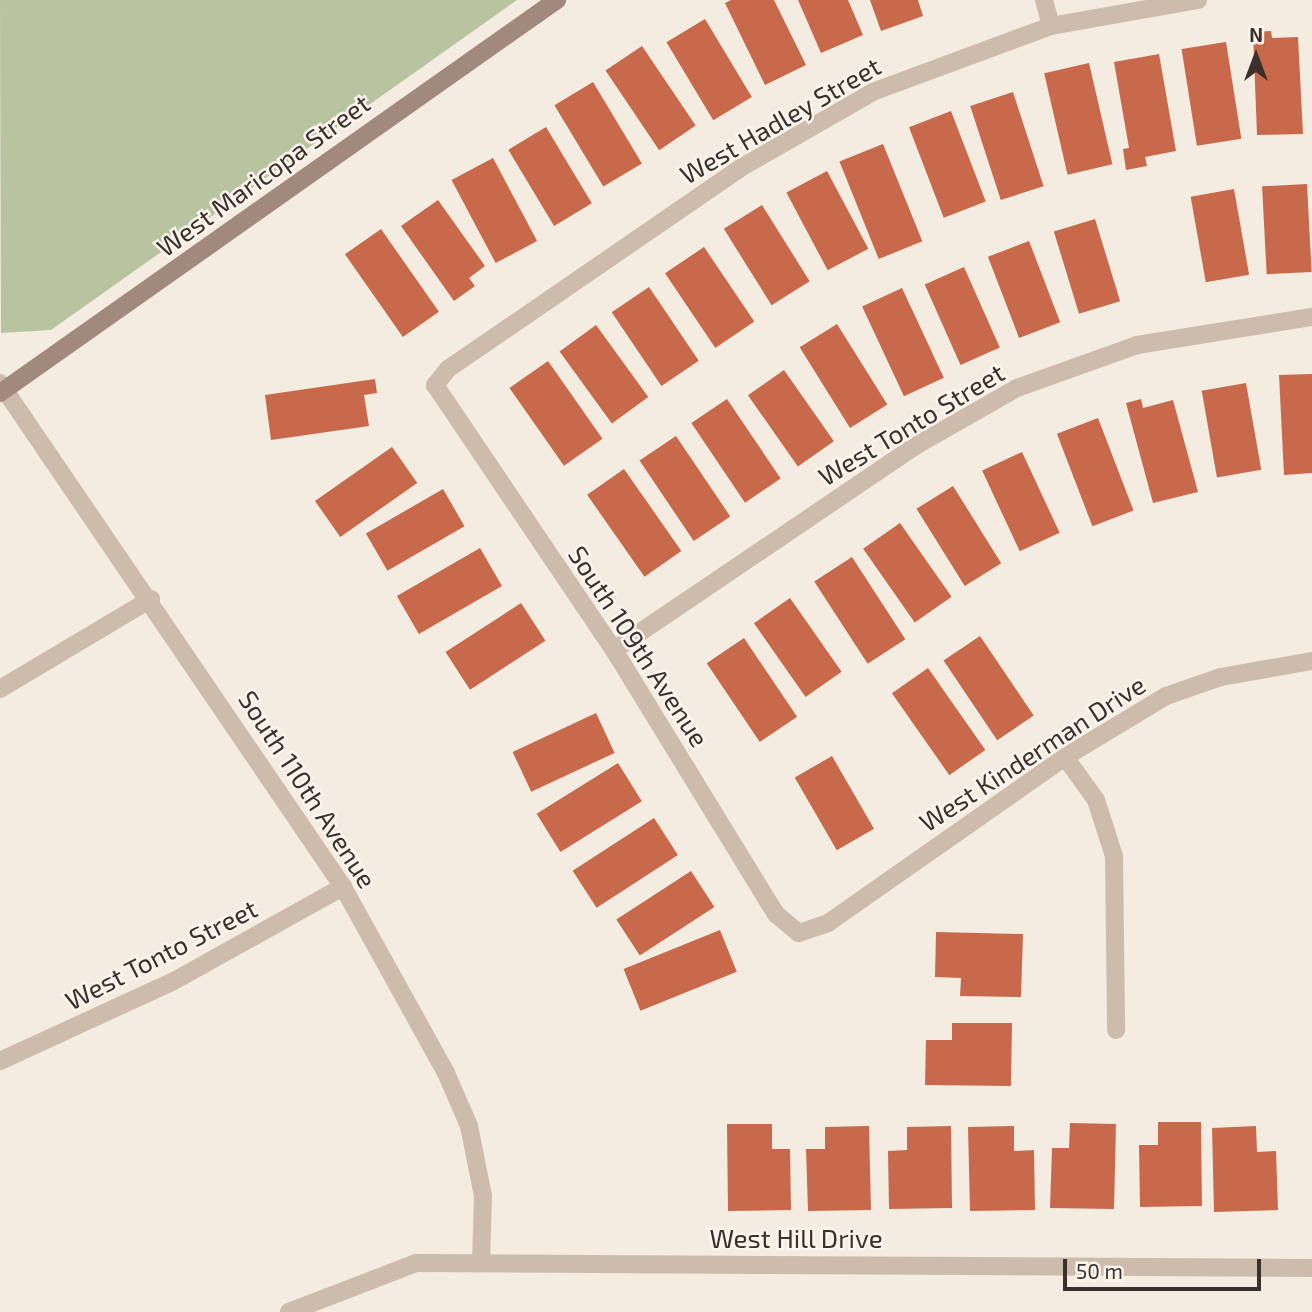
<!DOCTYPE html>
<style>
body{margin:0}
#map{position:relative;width:1312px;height:1312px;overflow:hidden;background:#f4ebe1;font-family:"Exo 2",sans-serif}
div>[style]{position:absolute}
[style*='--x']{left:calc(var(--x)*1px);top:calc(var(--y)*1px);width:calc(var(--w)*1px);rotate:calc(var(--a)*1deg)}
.green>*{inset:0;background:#b8c4a0}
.building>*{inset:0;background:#c8694b;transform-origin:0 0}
.street>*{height:18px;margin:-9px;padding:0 9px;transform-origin:9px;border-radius:9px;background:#cdbbac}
.secondary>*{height:18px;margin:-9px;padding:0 9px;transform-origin:9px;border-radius:9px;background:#a18a7d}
span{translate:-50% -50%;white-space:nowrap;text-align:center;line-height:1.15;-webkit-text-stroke:5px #fbf5ee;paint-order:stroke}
.street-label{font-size:26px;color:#3b302b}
.north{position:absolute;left:1221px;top:21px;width:70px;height:70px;-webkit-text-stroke:5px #fbf5ee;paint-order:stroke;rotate:0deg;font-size:19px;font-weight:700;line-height:28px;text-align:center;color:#3b302b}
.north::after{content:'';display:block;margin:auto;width:24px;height:32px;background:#3b302b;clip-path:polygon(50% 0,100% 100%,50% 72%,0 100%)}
.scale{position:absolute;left:1063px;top:1259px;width:198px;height:32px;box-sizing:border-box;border:4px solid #3b302b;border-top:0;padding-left:9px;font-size:21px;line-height:24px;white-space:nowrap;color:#3b302b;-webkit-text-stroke:5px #fbf5ee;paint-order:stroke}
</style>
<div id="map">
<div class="green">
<i style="clip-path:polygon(0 0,517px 0,51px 330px,1px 333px)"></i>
</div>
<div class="building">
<i style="clip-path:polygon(731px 0,774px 0,806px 65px,765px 85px,725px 3px)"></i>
<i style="clip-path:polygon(798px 0,848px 0,863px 35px,821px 53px)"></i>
<i style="clip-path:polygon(870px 0,918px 0,923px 16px,881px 31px)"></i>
<i style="left:705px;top:19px;width:91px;height:45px;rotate:59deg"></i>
<i style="clip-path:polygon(1271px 31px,1272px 38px,1298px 37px,1303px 134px,1257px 135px,1253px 32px)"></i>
<i style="left:1226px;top:42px;width:98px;height:45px;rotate:81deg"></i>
<i style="left:642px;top:46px;width:96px;height:44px;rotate:56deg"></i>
<i style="clip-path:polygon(1159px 54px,1176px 151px,1145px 157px,1147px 166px,1126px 170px,1123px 149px,1129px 148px,1114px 62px)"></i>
<i style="left:1089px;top:63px;width:104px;height:46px;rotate:77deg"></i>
<i style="left:593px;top:82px;width:95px;height:45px;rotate:59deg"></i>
<i style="left:1013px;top:92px;width:99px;height:45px;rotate:72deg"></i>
<i style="left:951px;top:111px;width:97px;height:45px;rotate:69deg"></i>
<i style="left:546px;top:127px;width:89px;height:44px;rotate:59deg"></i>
<i style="left:883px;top:144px;width:105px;height:47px;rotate:68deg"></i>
<i style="left:493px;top:158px;width:94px;height:47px;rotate:62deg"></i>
<i style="left:827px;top:171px;width:88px;height:46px;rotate:62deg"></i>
<i style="left:1307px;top:184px;width:88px;height:45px;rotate:87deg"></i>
<i style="left:1234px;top:189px;width:87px;height:44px;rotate:80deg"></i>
<i style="clip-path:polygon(438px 200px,485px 266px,469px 278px,475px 286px,454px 301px,401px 226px)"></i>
<i style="left:762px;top:205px;width:90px;height:45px;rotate:58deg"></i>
<i style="left:1095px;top:219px;width:86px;height:43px;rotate:73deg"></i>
<i style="left:381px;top:229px;width:101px;height:44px;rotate:55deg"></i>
<i style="left:1029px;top:241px;width:87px;height:44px;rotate:69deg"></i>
<i style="left:704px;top:247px;width:90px;height:47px;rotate:56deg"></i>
<i style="left:964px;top:267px;width:88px;height:43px;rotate:66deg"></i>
<i style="left:649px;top:287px;width:89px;height:45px;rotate:56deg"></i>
<i style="left:902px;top:288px;width:99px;height:44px;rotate:65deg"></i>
<i style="left:837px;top:324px;width:95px;height:44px;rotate:58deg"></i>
<i style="left:596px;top:325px;width:89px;height:45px;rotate:54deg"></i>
<i style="left:548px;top:361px;width:95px;height:47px;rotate:55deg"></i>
<i style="left:784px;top:370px;width:87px;height:44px;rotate:55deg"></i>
<i style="clip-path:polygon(1312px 374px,1312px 473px,1284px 475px,1279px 375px)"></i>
<i style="clip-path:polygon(375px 379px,377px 393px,364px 395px,369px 426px,271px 440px,265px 395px)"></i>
<i style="left:1246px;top:383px;width:88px;height:45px;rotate:80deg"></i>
<i style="left:727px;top:399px;width:96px;height:43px;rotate:56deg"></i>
<i style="clip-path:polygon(1141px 399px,1143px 408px,1173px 400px,1198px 492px,1153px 503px,1126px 403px)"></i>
<i style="left:1098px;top:418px;width:99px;height:44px;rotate:69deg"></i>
<i style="left:676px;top:436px;width:97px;height:44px;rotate:56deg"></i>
<i style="left:392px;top:447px;width:44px;height:94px;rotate:55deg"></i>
<i style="left:1022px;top:452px;width:89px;height:44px;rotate:65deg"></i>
<i style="left:624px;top:469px;width:100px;height:45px;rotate:55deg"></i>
<i style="left:953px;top:486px;width:91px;height:43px;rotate:58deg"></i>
<i style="left:443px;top:489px;width:43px;height:89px;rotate:60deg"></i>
<i style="left:900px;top:523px;width:90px;height:45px;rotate:55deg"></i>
<i style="left:480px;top:548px;width:44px;height:96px;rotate:60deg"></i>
<i style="left:852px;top:557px;width:98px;height:45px;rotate:57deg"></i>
<i style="left:790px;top:598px;width:90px;height:44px;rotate:55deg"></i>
<i style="left:521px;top:603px;width:45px;height:90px;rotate:57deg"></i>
<i style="left:980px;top:636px;width:96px;height:44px;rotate:56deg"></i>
<i style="left:744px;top:638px;width:95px;height:45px;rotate:56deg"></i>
<i style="left:928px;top:668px;width:100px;height:44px;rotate:55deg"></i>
<i style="left:596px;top:713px;width:44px;height:92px;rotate:65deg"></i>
<i style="left:832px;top:756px;width:84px;height:43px;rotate:60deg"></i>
<i style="left:618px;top:763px;width:45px;height:96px;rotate:58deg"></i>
<i style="left:654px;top:818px;width:44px;height:97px;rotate:57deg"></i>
<i style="left:691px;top:871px;width:43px;height:89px;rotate:57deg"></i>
<i style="left:720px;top:930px;width:45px;height:104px;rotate:68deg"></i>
<i style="clip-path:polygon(936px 932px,1023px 934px,1021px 997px,960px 996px,961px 978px,935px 977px)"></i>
<i style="clip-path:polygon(952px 1023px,1012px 1023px,1011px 1086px,925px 1085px,926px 1040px,952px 1040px)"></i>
<i style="clip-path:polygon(1158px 1122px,1201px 1122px,1202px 1206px,1140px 1207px,1139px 1145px,1158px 1145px)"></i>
<i style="clip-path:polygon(1070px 1123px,1116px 1124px,1114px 1209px,1050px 1208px,1052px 1148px,1069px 1148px)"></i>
<i style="clip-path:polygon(727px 1124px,772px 1124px,772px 1149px,790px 1149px,791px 1210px,728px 1211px)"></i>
<i style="clip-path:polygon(869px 1126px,871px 1210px,808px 1211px,806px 1149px,825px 1149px,825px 1127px)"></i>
<i style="clip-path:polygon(951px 1126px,952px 1208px,889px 1209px,888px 1151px,907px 1150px,907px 1127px)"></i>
<i style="clip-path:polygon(1014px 1126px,1014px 1151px,1034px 1150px,1035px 1210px,970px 1211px,968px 1127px)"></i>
<i style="clip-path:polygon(1256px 1126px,1257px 1152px,1276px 1151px,1278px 1210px,1214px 1212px,1212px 1128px)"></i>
</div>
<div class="street">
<i style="--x:1044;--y:0;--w:27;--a:75"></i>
<i style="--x:1198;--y:0;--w:149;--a:170"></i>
<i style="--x:1051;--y:26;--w:190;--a:159.7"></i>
<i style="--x:873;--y:92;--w:151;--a:150.2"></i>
<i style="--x:742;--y:167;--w:357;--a:145.5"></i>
<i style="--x:448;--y:369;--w:21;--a:129"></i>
<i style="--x:435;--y:385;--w:320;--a:56"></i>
<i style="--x:614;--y:650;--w:310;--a:58.5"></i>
<i style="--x:776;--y:914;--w:30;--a:40"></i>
<i style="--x:799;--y:933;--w:31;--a:-19"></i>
<i style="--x:828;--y:923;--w:289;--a:-35"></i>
<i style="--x:1065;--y:757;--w:118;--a:-31.1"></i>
<i style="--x:1166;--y:696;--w:58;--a:-19.1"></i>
<i style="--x:1221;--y:677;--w:92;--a:-10"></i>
<i style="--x:0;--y:383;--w:610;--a:55.76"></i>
<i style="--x:343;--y:887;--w:213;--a:61"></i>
<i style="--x:446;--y:1073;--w:58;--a:66.5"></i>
<i style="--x:469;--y:1126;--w:71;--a:78.7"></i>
<i style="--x:483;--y:1196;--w:66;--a:91.7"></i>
<i style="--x:614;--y:650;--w:366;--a:-34.1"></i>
<i style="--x:917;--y:445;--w:115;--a:-29.7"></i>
<i style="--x:1017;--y:388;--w:127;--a:-19.7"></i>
<i style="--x:1137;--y:345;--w:177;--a:-9.1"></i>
<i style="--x:0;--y:689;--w:176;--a:-30.8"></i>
<i style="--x:1065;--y:757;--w:53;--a:54.2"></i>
<i style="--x:1096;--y:800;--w:59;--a:72.2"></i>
<i style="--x:1114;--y:856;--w:174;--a:89.3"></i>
<i style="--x:0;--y:1061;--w:189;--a:-24.7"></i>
<i style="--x:172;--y:982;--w:196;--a:-29.1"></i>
<i style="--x:289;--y:1312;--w:136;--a:-21.1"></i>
<i style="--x:416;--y:1263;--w:896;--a:0.32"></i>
</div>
<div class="secondary">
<i style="--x:0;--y:393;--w:682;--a:-35.21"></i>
</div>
<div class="street-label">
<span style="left:780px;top:120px;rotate:-30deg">West Hadley Street</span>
<span style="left:263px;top:175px;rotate:-36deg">West Maricopa Street</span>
<span style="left:911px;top:424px;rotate:-31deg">West Tonto Street</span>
<span style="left:639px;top:646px;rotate:57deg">South 109th Avenue</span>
<span style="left:1032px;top:753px;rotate:-33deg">West Kinderman Drive</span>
<span style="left:308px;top:789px;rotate:57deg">South 110th Avenue</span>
<span style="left:161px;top:954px;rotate:-27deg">West Tonto Street</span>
<span style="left:796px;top:1238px">West Hill Drive</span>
</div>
<div class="north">N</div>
<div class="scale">50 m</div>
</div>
